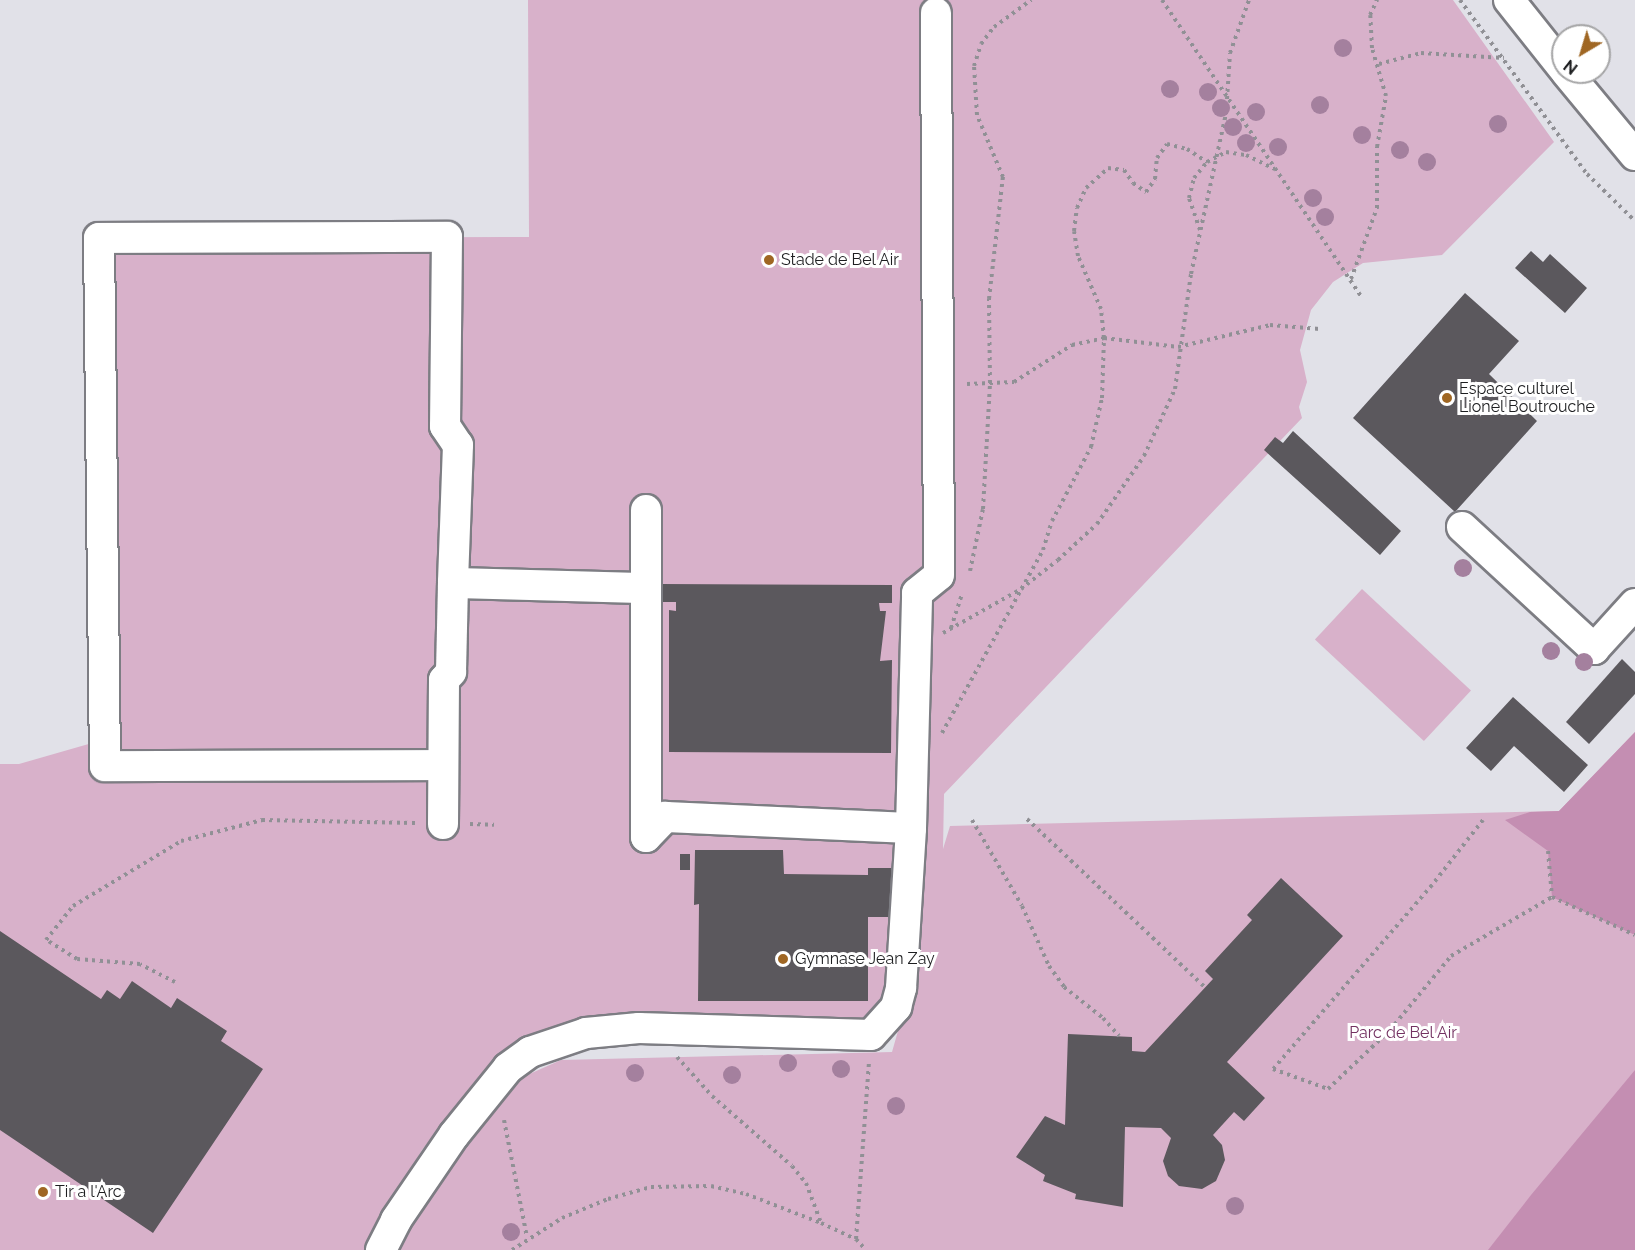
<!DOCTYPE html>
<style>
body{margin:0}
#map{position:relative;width:1635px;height:1250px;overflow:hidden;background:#e1e1e8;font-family:Raleway,sans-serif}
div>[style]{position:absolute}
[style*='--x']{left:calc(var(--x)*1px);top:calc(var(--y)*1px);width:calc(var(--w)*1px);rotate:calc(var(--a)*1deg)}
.green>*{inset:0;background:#d8b1ca;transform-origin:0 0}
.forest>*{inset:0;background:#c48eb2}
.building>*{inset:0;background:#5b585d;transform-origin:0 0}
.path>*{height:4px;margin-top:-2px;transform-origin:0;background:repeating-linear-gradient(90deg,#909095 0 3px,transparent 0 7.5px)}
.roads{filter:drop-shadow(2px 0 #7d7d83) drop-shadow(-2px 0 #7d7d83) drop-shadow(0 2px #7d7d83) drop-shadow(0 -2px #7d7d83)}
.minor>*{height:30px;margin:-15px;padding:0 15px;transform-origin:15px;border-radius:15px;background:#fff}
.trees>*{width:18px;height:18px;margin:-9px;border-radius:50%;background:#a4809e}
.dots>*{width:16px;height:16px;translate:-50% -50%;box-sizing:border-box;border:3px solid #fff;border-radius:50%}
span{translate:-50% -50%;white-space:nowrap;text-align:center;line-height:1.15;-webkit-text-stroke:6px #fff;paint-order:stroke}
.poi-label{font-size:16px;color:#1d1e20}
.left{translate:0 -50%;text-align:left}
.park-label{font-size:16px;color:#733161}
.north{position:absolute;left:1551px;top:24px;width:60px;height:60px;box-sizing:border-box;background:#fff;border:2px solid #a5a5a6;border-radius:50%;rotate:218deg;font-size:16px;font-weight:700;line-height:24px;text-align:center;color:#1d1e20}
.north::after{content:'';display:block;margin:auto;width:21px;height:27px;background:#9f6623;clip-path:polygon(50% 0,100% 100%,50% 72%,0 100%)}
</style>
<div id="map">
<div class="green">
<i style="clip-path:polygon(528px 0,1453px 0,1554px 142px,1442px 255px,1363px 263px,1333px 282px,1311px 310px,1300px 350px,1307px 382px,1299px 407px,1302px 418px,944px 794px,943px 849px,950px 826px,1559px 811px,1635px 732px,1635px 1250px,384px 1250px,489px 1092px,561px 1060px,892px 1052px,898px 1031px,605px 1015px,486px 1071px,422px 1150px,364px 1250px,0 1250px,0 764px,19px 764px,106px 739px,99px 238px,529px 237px)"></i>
<i style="left:1362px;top:589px;width:149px;height:69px;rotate:43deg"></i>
</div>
<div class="forest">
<i style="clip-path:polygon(1635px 732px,1635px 935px,1552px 897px,1548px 851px,1505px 820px,1530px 812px,1559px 811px)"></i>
<i style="clip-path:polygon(1635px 1070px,1635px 1250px,1488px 1250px,1531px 1195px)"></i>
</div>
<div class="building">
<i style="clip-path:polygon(1531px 251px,1543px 262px,1550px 254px,1587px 288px,1565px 313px,1515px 268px)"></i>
<i style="clip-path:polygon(1465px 293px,1519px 341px,1489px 374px,1537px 421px,1455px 512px,1353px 418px)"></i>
<i style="clip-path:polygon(1293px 431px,1401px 531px,1380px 555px,1264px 450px,1275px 437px,1283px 443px)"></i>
<i style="clip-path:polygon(660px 584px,892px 585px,892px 603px,879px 603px,880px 611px,886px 611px,880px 661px,892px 660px,891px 753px,669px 752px,669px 610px,676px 611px,676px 602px,660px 602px)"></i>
<i style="clip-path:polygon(1622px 659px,1635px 672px,1635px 694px,1589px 744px,1566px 722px)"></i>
<i style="clip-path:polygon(1513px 697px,1588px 765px,1564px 792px,1514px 746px,1491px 771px,1466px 748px)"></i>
<i style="clip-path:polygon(695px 850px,783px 850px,784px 874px,868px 875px,868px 868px,891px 868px,891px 917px,868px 917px,868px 1001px,698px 1001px,699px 904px,694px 905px)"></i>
<i style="left:680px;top:854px;width:10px;height:16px"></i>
<i style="clip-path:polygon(1281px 878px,1343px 936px,1227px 1062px,1265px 1098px,1244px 1121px,1234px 1112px,1213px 1135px,1222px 1145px,1225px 1160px,1216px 1181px,1202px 1189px,1179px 1186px,1168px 1176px,1163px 1161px,1171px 1138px,1161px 1128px,1125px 1127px,1123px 1207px,1075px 1199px,1076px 1194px,1043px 1181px,1045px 1175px,1016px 1157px,1045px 1116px,1065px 1125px,1068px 1034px,1132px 1037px,1132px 1051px,1145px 1052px,1213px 979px,1205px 971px,1252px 920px,1247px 915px)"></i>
<i style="clip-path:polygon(0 931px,101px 999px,107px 990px,120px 999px,132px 981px,171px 1008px,177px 998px,227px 1031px,221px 1041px,263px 1069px,153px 1233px,0 1130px)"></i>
</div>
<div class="path">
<i style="--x:1162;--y:0;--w:357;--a:56.1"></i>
<i style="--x:1460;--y:0;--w:215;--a:53.9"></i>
<i style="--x:1587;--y:174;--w:67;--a:44.4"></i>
<i style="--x:1379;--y:64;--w:43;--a:-14.7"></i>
<i style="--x:1421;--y:53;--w:83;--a:3.4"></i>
<i style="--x:1200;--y:230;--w:34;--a:-109"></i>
<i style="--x:1189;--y:198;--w:21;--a:-76"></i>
<i style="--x:1194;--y:178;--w:21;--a:-51"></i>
<i style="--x:1207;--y:162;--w:21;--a:-28"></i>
<i style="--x:1226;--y:152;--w:20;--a:9"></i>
<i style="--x:1246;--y:155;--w:32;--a:26"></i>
<i style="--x:1351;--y:279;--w:76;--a:-69.9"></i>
<i style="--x:1377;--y:208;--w:61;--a:-90"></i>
<i style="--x:1377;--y:147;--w:52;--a:-80"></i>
<i style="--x:1386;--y:96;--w:50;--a:-106.3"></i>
<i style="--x:1372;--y:48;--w:33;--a:-93"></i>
<i style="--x:1370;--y:15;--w:17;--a:-65"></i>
<i style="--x:967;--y:384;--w:47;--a:-2.4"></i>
<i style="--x:1014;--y:382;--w:69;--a:-32.5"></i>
<i style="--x:1072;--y:345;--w:33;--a:-12"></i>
<i style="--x:1104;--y:338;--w:75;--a:6.9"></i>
<i style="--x:1178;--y:347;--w:95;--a:-13.4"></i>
<i style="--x:1270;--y:325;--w:50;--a:4.6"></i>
<i style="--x:970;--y:571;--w:63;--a:-78.2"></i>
<i style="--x:983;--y:509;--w:126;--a:-86.8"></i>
<i style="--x:990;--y:383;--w:84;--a:-90.7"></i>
<i style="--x:989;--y:299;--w:123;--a:-83.5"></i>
<i style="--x:1003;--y:177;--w:67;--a:-112.8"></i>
<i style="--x:977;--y:115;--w:49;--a:-93.5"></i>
<i style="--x:974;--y:66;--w:23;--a:-72"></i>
<i style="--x:981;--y:44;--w:21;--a:-53"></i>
<i style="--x:994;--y:27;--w:46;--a:-36.1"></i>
<i style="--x:951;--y:628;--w:35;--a:-72"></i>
<i style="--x:943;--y:633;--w:90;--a:-29.4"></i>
<i style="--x:1021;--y:589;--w:47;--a:-38.1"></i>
<i style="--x:1058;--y:560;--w:53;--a:-42.7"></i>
<i style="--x:1097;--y:524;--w:83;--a:-55.3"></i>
<i style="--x:1144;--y:456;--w:74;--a:-65.2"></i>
<i style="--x:1175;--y:389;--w:116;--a:-82.1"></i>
<i style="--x:1191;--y:274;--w:164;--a:-77.7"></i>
<i style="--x:1226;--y:114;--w:61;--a:-86.2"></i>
<i style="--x:1230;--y:53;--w:56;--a:-70.3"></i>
<i style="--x:942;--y:733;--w:209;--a:-61.1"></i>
<i style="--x:1043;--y:550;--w:30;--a:-73"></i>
<i style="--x:1052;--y:521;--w:84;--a:-62.2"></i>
<i style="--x:1091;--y:447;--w:50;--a:-77.3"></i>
<i style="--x:1102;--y:398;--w:60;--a:-88.1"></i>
<i style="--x:1104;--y:338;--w:29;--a:-96"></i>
<i style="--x:1101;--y:309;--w:58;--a:-113.5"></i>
<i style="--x:1078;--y:256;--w:25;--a:-99"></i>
<i style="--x:1074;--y:231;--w:23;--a:-83"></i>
<i style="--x:1077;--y:208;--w:22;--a:-66"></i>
<i style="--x:1086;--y:188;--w:30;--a:-42"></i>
<i style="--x:1108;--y:168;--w:16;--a:7"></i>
<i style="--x:1124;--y:170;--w:16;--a:55"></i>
<i style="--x:1133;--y:183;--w:16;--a:35"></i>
<i style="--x:1146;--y:192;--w:16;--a:-55"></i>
<i style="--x:1155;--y:179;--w:21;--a:-85"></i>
<i style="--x:1157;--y:158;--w:17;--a:-54"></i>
<i style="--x:1167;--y:144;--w:21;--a:14"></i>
<i style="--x:1187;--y:149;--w:24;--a:33"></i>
<i style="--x:1027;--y:819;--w:246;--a:43.4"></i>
<i style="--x:972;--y:820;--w:99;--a:59.8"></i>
<i style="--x:1022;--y:906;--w:66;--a:65.8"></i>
<i style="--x:1049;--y:966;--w:26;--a:54"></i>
<i style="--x:1064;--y:987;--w:50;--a:38.5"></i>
<i style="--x:1103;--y:1018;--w:24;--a:48"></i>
<i style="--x:1483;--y:820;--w:83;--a:128.1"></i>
<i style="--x:1432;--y:885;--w:243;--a:130.8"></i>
<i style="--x:1273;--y:1069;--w:59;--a:20"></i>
<i style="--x:1328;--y:1089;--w:86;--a:-43.6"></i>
<i style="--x:1390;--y:1030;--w:96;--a:-50.5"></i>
<i style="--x:1451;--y:956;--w:117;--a:-30.3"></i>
<i style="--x:1552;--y:897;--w:91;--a:24.6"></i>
<i style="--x:470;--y:824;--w:24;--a:2"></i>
<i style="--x:1548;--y:851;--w:46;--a:85"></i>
<i style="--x:175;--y:982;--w:39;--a:-153"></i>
<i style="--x:140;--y:964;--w:63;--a:-175.5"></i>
<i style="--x:77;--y:959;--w:36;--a:-148"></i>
<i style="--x:46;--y:940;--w:43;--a:-51.5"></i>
<i style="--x:73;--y:906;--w:126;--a:-31"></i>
<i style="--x:181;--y:841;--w:84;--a:-14.5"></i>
<i style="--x:262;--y:820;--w:153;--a:1.1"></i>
<i style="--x:677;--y:1057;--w:52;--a:48.1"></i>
<i style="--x:712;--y:1096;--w:106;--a:41.2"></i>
<i style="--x:792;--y:1166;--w:22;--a:51"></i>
<i style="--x:806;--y:1183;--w:43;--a:69.4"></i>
<i style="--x:504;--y:1120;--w:119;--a:78.9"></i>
<i style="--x:856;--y:1239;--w:176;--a:-85.8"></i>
<i style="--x:512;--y:1250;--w:59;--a:-32.6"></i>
<i style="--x:562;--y:1218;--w:50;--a:-22.4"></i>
<i style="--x:608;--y:1199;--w:45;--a:-15.6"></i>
<i style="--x:651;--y:1187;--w:60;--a:-1"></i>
<i style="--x:711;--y:1186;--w:36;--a:13"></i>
<i style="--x:746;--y:1194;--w:80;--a:21.1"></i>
<i style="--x:821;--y:1223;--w:38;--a:25"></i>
<i style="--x:856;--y:1239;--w:15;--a:48"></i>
</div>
<div class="roads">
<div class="minor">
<i style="--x:1509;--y:0;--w:87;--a:51.5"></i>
<i style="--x:1566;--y:72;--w:108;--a:50.3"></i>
<i style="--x:1462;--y:527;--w:180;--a:42.7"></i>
<i style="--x:1594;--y:649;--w:61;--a:-47.7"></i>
<i style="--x:443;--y:765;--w:338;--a:179.8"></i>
<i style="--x:105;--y:766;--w:528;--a:-90.65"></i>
<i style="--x:99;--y:238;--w:348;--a:-0.2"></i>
<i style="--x:447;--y:237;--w:189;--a:90.6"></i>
<i style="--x:445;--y:426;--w:23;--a:56"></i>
<i style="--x:458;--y:445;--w:138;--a:92.1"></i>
<i style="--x:453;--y:583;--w:191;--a:1.5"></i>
<i style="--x:443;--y:824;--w:144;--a:-89.6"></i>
<i style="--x:444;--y:680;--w:11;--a:-49"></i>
<i style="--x:451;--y:672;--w:89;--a:-88.7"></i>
<i style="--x:646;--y:837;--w:327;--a:-90"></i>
<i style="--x:646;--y:837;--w:28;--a:-46"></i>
<i style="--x:665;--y:817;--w:246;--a:2.6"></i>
<i style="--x:381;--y:1250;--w:34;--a:-63"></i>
<i style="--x:396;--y:1220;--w:103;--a:-55.7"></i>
<i style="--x:454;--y:1135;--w:86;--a:-51.1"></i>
<i style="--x:508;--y:1068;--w:27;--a:-36"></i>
<i style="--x:530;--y:1052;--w:59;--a:-18.7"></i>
<i style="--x:586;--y:1033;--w:53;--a:-5.4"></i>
<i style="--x:639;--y:1028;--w:232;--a:1.7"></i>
<i style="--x:871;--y:1035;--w:38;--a:-48"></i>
<i style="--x:896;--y:1007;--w:20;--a:-75"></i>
<i style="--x:901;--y:988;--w:160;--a:-86.4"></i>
<i style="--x:911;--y:828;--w:235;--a:-88.5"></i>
<i style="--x:917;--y:593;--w:28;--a:-39"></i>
<i style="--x:939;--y:575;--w:562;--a:-90.31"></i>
</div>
</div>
<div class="trees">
<i style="left:1343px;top:48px"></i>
<i style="left:1170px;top:89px"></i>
<i style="left:1208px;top:92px"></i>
<i style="left:1320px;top:105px"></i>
<i style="left:1221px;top:108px"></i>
<i style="left:1256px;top:112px"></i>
<i style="left:1498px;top:124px"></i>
<i style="left:1233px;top:127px"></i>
<i style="left:1362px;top:135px"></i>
<i style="left:1246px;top:143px"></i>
<i style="left:1278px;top:147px"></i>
<i style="left:1400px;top:150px"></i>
<i style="left:1427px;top:162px"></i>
<i style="left:1313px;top:198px"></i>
<i style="left:1325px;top:217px"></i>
<i style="left:1463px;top:568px"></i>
<i style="left:1551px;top:651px"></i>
<i style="left:1584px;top:662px"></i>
<i style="left:788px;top:1063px"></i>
<i style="left:841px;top:1069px"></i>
<i style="left:635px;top:1073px"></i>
<i style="left:732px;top:1075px"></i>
<i style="left:896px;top:1106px"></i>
<i style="left:1235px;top:1206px"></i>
<i style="left:511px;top:1232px"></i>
</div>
<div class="dots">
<i style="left:769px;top:260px;background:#9f6623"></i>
<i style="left:1447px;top:398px;background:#9f6623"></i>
<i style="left:783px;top:959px;background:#9f6623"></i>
<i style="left:43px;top:1192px;background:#9f6623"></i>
</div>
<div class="poi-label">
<span class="left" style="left:781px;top:260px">Stade de Bel Air</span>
<span class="left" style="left:1459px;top:398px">Espace culturel<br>Lionel Boutrouche</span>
<span class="left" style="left:795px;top:959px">Gymnase Jean Zay</span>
<span class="left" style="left:55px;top:1192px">Tir a l'Arc</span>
</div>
<div class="park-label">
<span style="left:1403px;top:1033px">Parc de Bel Air</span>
</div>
<div class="north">N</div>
</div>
